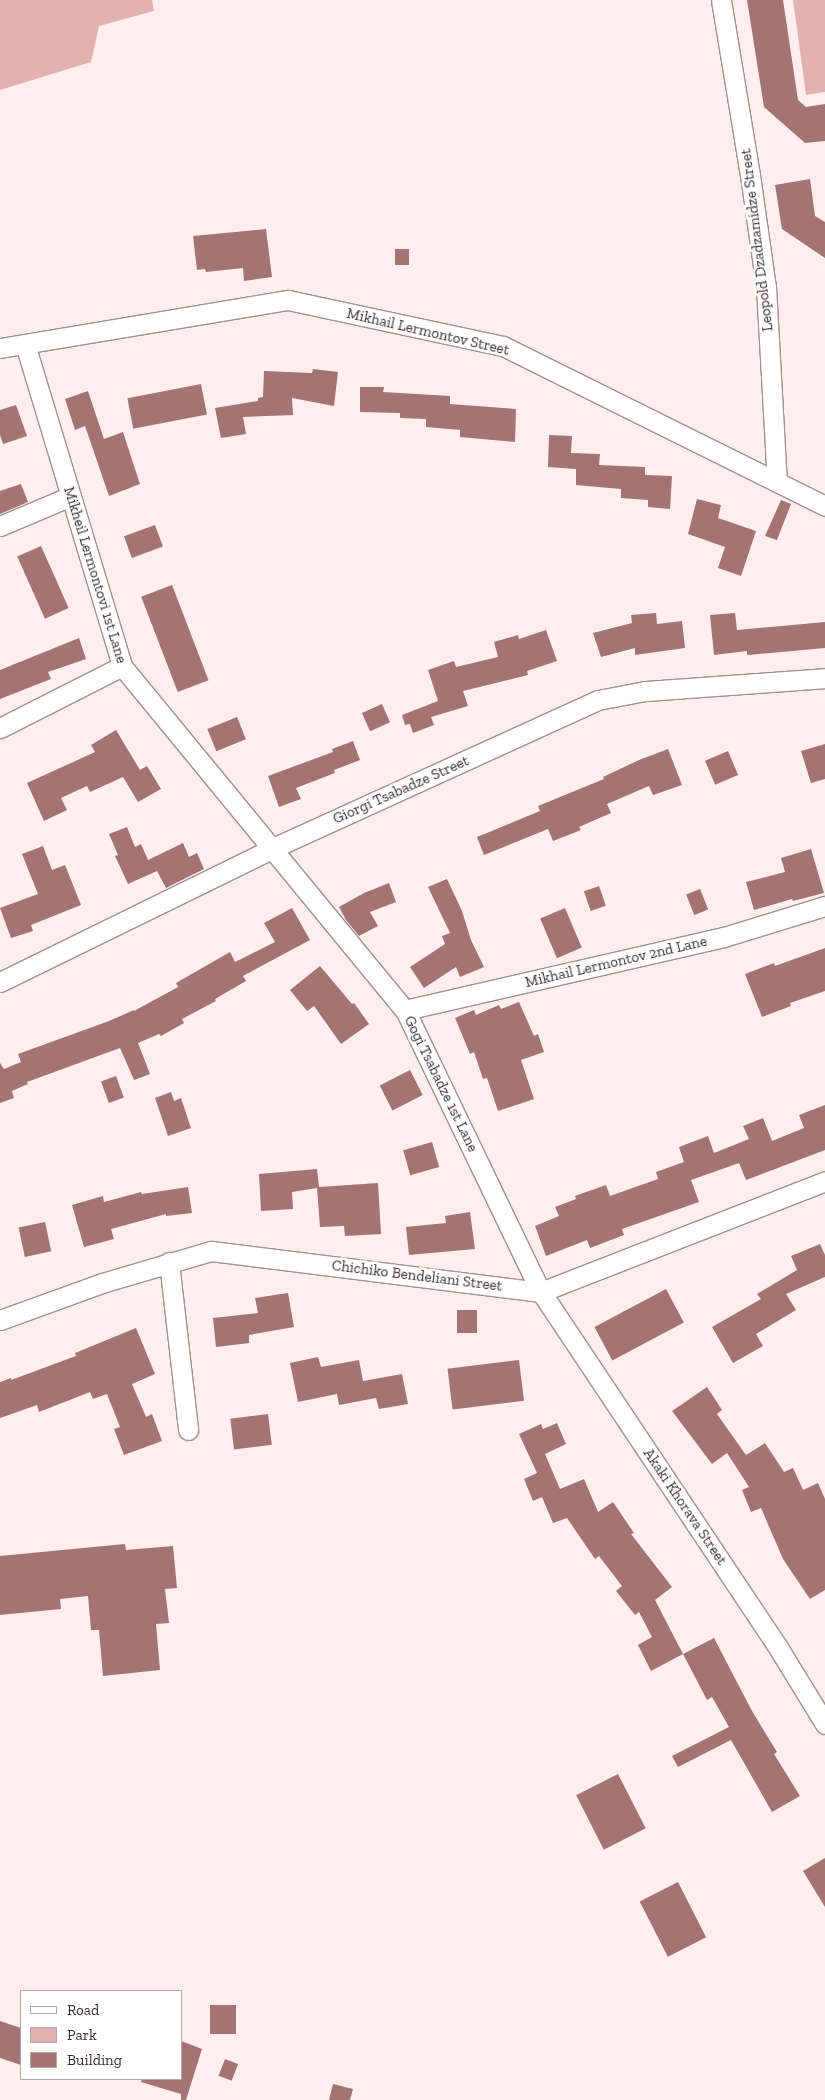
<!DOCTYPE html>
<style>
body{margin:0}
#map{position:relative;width:825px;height:2100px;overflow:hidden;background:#ffeeed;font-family:"Zilla Slab",serif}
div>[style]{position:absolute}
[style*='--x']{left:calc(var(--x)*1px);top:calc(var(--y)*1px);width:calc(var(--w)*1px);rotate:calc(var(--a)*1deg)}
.green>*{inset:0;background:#e2b2b2}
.building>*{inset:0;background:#a37473;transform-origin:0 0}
.roads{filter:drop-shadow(1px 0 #a38f8f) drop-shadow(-1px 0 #a38f8f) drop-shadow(0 1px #a38f8f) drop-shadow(0 -1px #a38f8f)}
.street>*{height:19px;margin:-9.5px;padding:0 9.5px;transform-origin:9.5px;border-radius:9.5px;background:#fff}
span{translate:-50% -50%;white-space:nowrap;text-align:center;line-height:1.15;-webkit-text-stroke:5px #fff;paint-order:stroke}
.street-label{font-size:15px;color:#362e2e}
.legend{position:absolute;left:20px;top:1990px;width:162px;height:90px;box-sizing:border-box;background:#fff;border:1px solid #afabab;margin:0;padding:6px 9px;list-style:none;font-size:15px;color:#362e2e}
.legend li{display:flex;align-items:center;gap:10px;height:25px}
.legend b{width:25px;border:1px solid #afabab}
</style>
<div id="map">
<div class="green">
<i style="clip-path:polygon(0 0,152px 0,154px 11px,99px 26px,91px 62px,0 90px)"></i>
<i style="clip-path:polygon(793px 0,825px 0,825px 92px,806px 95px)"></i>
</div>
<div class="building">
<i style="clip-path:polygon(747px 0,783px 0,798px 100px,806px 107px,825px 104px,825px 141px,805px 143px,764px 107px)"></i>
<i style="clip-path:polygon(810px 179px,815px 216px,825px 222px,825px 258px,782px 229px,775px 185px)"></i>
<i style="clip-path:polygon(266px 229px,272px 277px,244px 281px,243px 268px,206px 272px,205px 269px,197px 270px,193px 236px)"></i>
<i style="left:395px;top:249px;width:14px;height:16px"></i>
<i style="clip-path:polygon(313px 369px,338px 372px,334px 406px,292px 398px,293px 415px,243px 417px,246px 434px,221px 438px,215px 408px,258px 401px,258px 398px,263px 397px,264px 371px,312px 373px)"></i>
<i style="left:201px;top:384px;width:31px;height:75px;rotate:79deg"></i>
<i style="clip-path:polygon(360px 387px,384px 387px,383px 392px,450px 396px,450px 404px,516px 409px,515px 442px,460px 437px,460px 430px,426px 427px,426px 419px,400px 418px,400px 413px,360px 412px)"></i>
<i style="clip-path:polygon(88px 391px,104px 439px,123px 432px,140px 484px,109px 496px,85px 426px,75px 430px,65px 399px)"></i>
<i style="clip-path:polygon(16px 405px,27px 436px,3px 444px,0 435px,0 410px)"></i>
<i style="clip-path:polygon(549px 435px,572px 436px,571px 453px,600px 454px,599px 465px,645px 467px,645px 475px,672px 476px,670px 509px,648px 507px,648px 500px,621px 498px,621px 489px,576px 485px,576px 469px,548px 467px)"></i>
<i style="clip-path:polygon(21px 484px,28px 502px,0 514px,0 491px)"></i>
<i style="clip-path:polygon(697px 499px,721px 505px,718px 518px,756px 531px,741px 576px,718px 568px,725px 547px,688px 534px)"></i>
<i style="clip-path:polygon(781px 500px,791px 504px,777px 540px,765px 536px)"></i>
<i style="left:155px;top:525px;width:23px;height:33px;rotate:70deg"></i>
<i style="left:41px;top:546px;width:68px;height:26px;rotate:66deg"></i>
<i style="left:172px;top:585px;width:102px;height:33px;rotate:69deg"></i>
<i style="clip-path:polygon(656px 613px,657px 624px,682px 621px,685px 648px,635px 655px,635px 648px,601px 657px,593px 633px,632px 623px,631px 615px)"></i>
<i style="clip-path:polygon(735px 613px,737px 630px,825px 622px,825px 648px,747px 655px,747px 651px,714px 655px,710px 615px)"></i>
<i style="clip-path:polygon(546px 630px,557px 661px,527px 671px,528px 675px,463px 691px,468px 706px,431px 717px,434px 725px,413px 733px,410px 724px,405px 725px,402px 715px,438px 701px,428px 670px,454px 661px,456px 667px,498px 657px,494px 642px,518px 635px,519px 639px)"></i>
<i style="clip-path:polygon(79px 638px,86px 659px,48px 672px,51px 679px,0 699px,0 670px)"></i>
<i style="left:382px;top:704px;width:20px;height:22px;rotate:66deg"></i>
<i style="left:237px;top:717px;width:24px;height:32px;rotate:68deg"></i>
<i style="clip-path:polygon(116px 730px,140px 770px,147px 766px,161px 789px,138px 802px,123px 777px,90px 792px,87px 786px,61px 798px,67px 810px,44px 821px,27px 783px,95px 752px,91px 745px)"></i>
<i style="clip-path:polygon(353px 741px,360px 760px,334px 770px,335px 773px,296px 788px,301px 799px,279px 807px,268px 776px,333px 752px,332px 749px)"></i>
<i style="clip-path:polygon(825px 744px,825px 779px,811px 783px,801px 751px)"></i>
<i style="clip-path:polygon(668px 749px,682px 785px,653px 795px,649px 786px,607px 804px,611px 813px,579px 827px,581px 830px,553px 841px,548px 829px,484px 855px,477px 837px,540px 811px,538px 806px,604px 779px,603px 777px,639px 760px)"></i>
<i style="left:728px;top:751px;width:26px;height:25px;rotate:67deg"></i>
<i style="clip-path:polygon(127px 827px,135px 847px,141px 844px,148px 860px,183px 843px,189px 857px,197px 853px,204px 869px,166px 888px,157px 871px,128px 884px,115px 856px,118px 855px,109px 834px)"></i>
<i style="clip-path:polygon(43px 846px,52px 870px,65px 865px,81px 905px,31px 925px,33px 931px,11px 938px,0 908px,38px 894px,22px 854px)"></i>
<i style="clip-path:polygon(811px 849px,824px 893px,793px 901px,792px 899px,754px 910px,746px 882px,785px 872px,781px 858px)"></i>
<i style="clip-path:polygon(447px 879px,462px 911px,471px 940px,484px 967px,460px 977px,456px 967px,424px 988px,410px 967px,445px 944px,442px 936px,450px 933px,428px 887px)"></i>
<i style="clip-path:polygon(389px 883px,396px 902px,370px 912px,378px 926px,359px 936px,346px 920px,339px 907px,364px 893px)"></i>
<i style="left:599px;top:886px;width:21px;height:16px;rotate:71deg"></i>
<i style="left:700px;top:889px;width:22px;height:15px;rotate:68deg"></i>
<i style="clip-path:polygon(292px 908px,310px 940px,243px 976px,246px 981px,215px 999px,216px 1001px,182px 1019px,184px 1023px,161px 1036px,159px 1034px,138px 1043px,150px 1074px,134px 1080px,120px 1048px,27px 1082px,28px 1084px,12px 1091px,14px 1098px,0 1103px,0 1063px,4px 1069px,21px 1062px,18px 1054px,109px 1021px,134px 1010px,134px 1011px,178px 987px,176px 983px,230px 952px,235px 962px,275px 942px,264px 923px)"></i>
<i style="left:565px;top:908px;width:43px;height:27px;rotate:67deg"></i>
<i style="clip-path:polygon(825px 948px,825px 991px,790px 1003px,791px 1006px,762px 1017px,745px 974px,774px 963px,775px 966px)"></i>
<i style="clip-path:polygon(320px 966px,352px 1004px,354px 1003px,369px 1024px,341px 1044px,314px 1006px,307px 1011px,290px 990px)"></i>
<i style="clip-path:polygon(519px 1002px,534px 1036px,538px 1034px,544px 1052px,521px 1060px,534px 1099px,498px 1111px,487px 1078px,483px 1079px,474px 1052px,470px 1054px,455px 1018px,474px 1010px,476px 1015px,499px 1005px,501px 1009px)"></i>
<i style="left:410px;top:1070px;width:28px;height:34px;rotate:63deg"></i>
<i style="left:116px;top:1076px;width:23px;height:16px;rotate:70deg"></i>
<i style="clip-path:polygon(171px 1092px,174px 1101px,181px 1098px,191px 1128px,168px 1136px,155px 1098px)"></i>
<i style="clip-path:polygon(825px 1105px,825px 1150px,746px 1180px,739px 1163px,691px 1180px,699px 1202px,622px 1229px,624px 1235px,590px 1248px,587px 1240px,546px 1256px,535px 1226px,559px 1216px,555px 1207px,576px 1199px,575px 1196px,606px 1185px,610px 1196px,658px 1179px,656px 1172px,684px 1162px,679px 1147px,708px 1136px,714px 1153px,749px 1139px,743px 1126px,763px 1118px,772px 1141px,804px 1128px,799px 1115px)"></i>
<i style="left:432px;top:1142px;width:26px;height:30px;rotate:74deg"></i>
<i style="clip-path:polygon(317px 1169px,319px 1187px,378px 1183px,381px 1234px,345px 1236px,344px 1226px,320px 1227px,317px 1188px,292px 1192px,293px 1209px,261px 1211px,259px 1174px)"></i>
<i style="clip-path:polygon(188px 1187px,192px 1213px,166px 1216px,166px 1214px,111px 1229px,114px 1239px,84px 1247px,72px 1205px,103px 1196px,104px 1202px,141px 1192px,142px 1194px)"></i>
<i style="clip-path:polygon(470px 1212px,475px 1249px,409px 1255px,406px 1227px,446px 1223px,445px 1216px)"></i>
<i style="left:45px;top:1222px;width:30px;height:27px;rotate:78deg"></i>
<i style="clip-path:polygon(820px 1244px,825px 1255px,825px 1277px,786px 1294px,796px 1310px,756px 1334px,763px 1346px,733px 1363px,712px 1327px,761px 1299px,757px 1294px,797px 1270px,791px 1256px)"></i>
<i style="left:666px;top:1289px;width:38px;height:81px;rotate:62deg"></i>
<i style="clip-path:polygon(288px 1293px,294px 1327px,249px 1335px,249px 1343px,216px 1347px,213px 1318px,258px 1313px,255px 1298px)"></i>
<i style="left:457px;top:1310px;width:20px;height:23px"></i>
<i style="clip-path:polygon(136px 1328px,155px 1374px,132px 1384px,146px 1417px,152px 1414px,162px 1441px,124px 1455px,114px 1429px,120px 1427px,107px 1394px,93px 1399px,90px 1392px,39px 1412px,37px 1405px,0 1418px,0 1382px,11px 1378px,11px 1380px,76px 1356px,75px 1353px)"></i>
<i style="clip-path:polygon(318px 1357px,321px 1367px,359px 1360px,363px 1381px,402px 1374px,408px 1404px,379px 1409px,376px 1398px,339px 1405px,337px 1394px,298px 1402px,290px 1363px)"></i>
<i style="left:519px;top:1360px;width:41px;height:72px;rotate:83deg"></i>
<i style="clip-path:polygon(707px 1387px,722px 1410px,717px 1414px,746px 1455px,765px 1443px,784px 1472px,793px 1468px,803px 1490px,818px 1483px,825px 1499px,825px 1590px,810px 1599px,783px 1559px,761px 1508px,751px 1512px,742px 1490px,749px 1487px,727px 1453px,712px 1464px,672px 1411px)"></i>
<i style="left:268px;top:1414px;width:31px;height:38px;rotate:83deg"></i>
<i style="clip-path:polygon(557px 1423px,566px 1444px,545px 1454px,560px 1489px,584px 1479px,598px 1512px,613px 1502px,634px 1533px,631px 1534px,672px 1587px,655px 1600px,683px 1654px,651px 1671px,638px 1645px,652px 1637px,639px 1612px,635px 1615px,616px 1591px,622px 1586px,599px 1556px,595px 1559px,567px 1518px,553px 1523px,542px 1497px,533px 1501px,524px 1479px,537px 1473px,519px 1434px,541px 1424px,543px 1429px)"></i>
<i style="clip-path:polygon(125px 1544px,126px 1550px,173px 1546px,177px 1588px,165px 1589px,169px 1623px,156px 1624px,160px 1670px,103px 1676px,99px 1630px,91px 1630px,88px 1596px,60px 1599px,61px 1609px,0 1615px,0 1556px)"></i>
<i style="clip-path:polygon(714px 1638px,752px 1711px,777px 1752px,774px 1754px,800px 1796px,772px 1812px,731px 1740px,678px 1767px,672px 1756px,729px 1727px,712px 1697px,707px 1700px,683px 1654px)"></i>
<i style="left:618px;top:1774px;width:61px;height:47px;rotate:63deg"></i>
<i style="clip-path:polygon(825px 1858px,825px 1907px,803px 1871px)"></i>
<i style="left:678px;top:1882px;width:62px;height:43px;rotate:63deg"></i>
<i style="left:210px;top:2005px;width:26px;height:29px"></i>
<i style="clip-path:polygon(0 2021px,21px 2028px,21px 2065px,0 2058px)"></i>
<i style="clip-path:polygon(181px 2041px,202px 2049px,186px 2100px,181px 2100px,181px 2094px,141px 2082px,142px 2079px,181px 2079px)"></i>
<i style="left:225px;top:2059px;width:14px;height:18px;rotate:21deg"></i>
<i style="clip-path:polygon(333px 2084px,353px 2089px,350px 2100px,329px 2100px)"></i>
</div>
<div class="roads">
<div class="street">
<i style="--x:721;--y:0;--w:177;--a:80.6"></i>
<i style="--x:750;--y:175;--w:113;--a:81.9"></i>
<i style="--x:766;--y:287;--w:194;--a:86.8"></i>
<i style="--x:25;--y:344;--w:336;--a:73.2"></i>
<i style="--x:122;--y:666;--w:445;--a:50.6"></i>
<i style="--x:405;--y:1010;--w:313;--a:64.3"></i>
<i style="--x:541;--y:1292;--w:429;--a:56.3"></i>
<i style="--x:779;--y:1649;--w:88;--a:58.5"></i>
<i style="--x:0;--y:348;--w:292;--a:-9.5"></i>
<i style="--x:288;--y:300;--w:220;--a:12.1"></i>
<i style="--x:503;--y:346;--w:360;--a:26.4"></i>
<i style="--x:0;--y:526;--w:77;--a:-22.9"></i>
<i style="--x:0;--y:728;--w:137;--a:-26.9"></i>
<i style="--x:0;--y:982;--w:302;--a:-26.1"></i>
<i style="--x:271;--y:849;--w:359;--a:-24.5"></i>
<i style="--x:598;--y:700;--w:48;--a:-10.8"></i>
<i style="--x:645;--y:691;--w:180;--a:-4.1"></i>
<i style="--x:405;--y:1010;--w:327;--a:-12.9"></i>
<i style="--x:724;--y:937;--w:106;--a:-17.1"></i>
<i style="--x:169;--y:1262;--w:169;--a:83.5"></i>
<i style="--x:0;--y:1320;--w:109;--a:-19.9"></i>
<i style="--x:102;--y:1283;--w:114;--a:-16.4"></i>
<i style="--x:211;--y:1251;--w:333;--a:7.1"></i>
<i style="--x:541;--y:1292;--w:305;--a:-21.3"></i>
</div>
</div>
<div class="street-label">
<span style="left:757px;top:240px;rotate:-97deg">Leopold Dzadzamidze Street</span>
<span style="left:428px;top:332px;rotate:13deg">Mikhail Lermontov Street</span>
<span style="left:95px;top:575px;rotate:73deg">Mikheil Lermontovi 1st Lane</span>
<span style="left:401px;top:790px;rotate:-24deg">Giorgi Tsabadze Street</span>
<span style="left:616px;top:962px;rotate:-13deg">Mikhail Lermontov 2nd Lane</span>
<span style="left:441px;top:1084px;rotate:64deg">Gogi Tsabadze 1st Lane</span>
<span style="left:417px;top:1276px;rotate:7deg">Chichiko Bendeliani Street</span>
<span style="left:685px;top:1507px;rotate:56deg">Akaki Khorava Street</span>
</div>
<ul class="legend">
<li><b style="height:6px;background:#fff"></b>Road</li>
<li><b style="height:14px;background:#e2b2b2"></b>Park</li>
<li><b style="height:14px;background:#a37473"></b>Building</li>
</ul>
</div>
